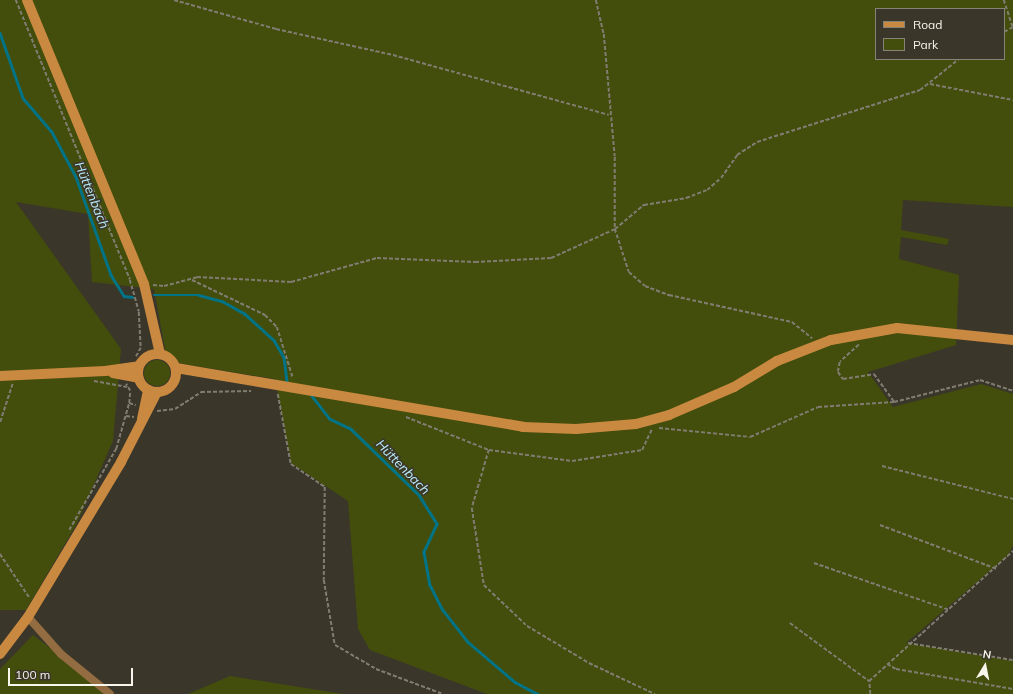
<!DOCTYPE html>
<meta charset="utf-8">
<style>
body{margin:0}
#map{position:relative;width:1013px;height:694px;overflow:hidden;background:#3b362a;font-family:Mulish,sans-serif}
div>[style]{position:absolute}
[style*='--x']{left:calc(var(--x)*1px);top:calc(var(--y)*1px);width:calc(var(--w)*1px);rotate:calc(var(--a)*1deg)}
.green>*{inset:0;background:#434e0c}
.round{border-radius:50%}
.stream>*{height:2.5px;margin:-1.25px;padding:0 1.25px;transform-origin:1.25px;border-radius:1.25px;background:#007387}
.path>*{height:1.5px;margin-top:-0.75px;transform-origin:0;background:repeating-linear-gradient(90deg,#807c71 0 4px,transparent 0 6px)}
.street>*{height:8px;margin:-4px;padding:0 4px;transform-origin:4px;border-radius:4px;background:#946c41}
.secondary>*{height:10px;margin:-5px;padding:0 5px;transform-origin:5px;border-radius:5px;background:#c98940}
.secondary>.ring{margin:-5px;padding:0;box-sizing:content-box;background:none;border:10px solid #c98940;border-radius:50%}
span{translate:-50% -50%;white-space:nowrap;text-align:center;line-height:1.15;-webkit-text-stroke:3px #3b362a;paint-order:stroke}
.water-label{font-size:13px;color:#b8edfb;font-style:italic}
.legend{position:absolute;left:875px;top:8px;width:130px;height:52px;box-sizing:border-box;background:#3b362a;border:1px solid #878278;margin:0;padding:5px 7px;list-style:none;font-size:12px;color:#f8f5ed}
.legend li{display:flex;align-items:center;gap:8px;height:20px}
.legend b{width:20px;border:1px solid #878278}
.north{position:absolute;left:965px;top:646px;width:40px;height:40px;-webkit-text-stroke:3px #3b362a;paint-order:stroke;rotate:10deg;font-size:11px;font-weight:700;line-height:16px;text-align:center;color:#f8f5ed}
.north::after{content:'';display:block;margin:auto;width:14px;height:18px;background:#f8f5ed;clip-path:polygon(50% 0,100% 100%,50% 72%,0 100%)}
.scale{position:absolute;left:8px;top:668px;width:125px;height:18px;box-sizing:border-box;border:2px solid #f8f5ed;border-top:0;padding-left:5px;font-size:12px;line-height:14px;white-space:nowrap;color:#f8f5ed;-webkit-text-stroke:3px #3b362a;paint-order:stroke}
</style>
<div id="map">
<div class="green">
<i style="clip-path:polygon(evenodd,0 0,1013px 0,1013px 207px,903px 200px,901px 230px,949px 239px,947px 245px,901px 237px,899px 259px,959px 275px,956px 345px,868px 372px,893px 407px,981px 384px,1013px 394px,1013px 546px,1007px 556px,906px 643px,1013px 661px,1013px 694px,487px 694px,370px 650px,358px 629px,348px 501px,291px 463px,275px 379px,177px 363px,166px 354px,154px 289px,92px 282px,88px 214px,16px 202px,121px 349px,113px 441px,76px 525px,26px 610px,0 610px,0 0,876px 9px,1004px 9px,1004px 59px,876px 59px,876px 9px)"></i>
<i class="round" style="left:144px;top:360px;width:26px;height:26px"></i>
<i style="clip-path:polygon(33px 635px,45px 644px,108px 694px,0 694px,0 669px)"></i>
<i style="clip-path:polygon(230px 676px,343px 694px,188px 694px)"></i>
</div>
<div class="stream">
<i style="--x:0;--y:33;--w:69;--a:70.5"></i>
<i style="--x:23;--y:98;--w:45;--a:49.5"></i>
<i style="--x:52;--y:132;--w:51;--a:61.9"></i>
<i style="--x:76;--y:177;--w:104;--a:70.3"></i>
<i style="--x:111;--y:275;--w:25;--a:58"></i>
<i style="--x:124;--y:296;--w:8;--a:7"></i>
<i style="--x:154;--y:295;--w:45;--a:0"></i>
<i style="--x:199;--y:295;--w:24;--a:15"></i>
<i style="--x:222;--y:301;--w:26;--a:29"></i>
<i style="--x:245;--y:314;--w:39;--a:42"></i>
<i style="--x:274;--y:340;--w:20;--a:60"></i>
<i style="--x:284;--y:357;--w:26;--a:83"></i>
<i style="--x:312;--y:396;--w:29;--a:52"></i>
<i style="--x:330;--y:419;--w:23;--a:25"></i>
<i style="--x:351;--y:429;--w:95;--a:44.1"></i>
<i style="--x:419;--y:495;--w:34;--a:58"></i>
<i style="--x:437;--y:524;--w:31;--a:115"></i>
<i style="--x:424;--y:552;--w:34;--a:80"></i>
<i style="--x:430;--y:585;--w:28;--a:63"></i>
<i style="--x:443;--y:610;--w:41;--a:52"></i>
<i style="--x:468;--y:642;--w:62;--a:40.4"></i>
<i style="--x:515;--y:682;--w:26;--a:28"></i>
</div>
<div class="path">
<i style="--x:16;--y:0;--w:302;--a:67.8"></i>
<i style="--x:130;--y:280;--w:33;--a:74"></i>
<i style="--x:139;--y:312;--w:36;--a:87"></i>
<i style="--x:141;--y:348;--w:10;--a:119"></i>
<i style="--x:174;--y:0;--w:106;--a:15.9"></i>
<i style="--x:276;--y:29;--w:120;--a:12.5"></i>
<i style="--x:393;--y:55;--w:224;--a:15.5"></i>
<i style="--x:596;--y:0;--w:35;--a:77"></i>
<i style="--x:604;--y:34;--w:123;--a:84.9"></i>
<i style="--x:615;--y:157;--w:72;--a:90"></i>
<i style="--x:615;--y:229;--w:45;--a:72"></i>
<i style="--x:629;--y:272;--w:21;--a:41"></i>
<i style="--x:645;--y:286;--w:26;--a:21"></i>
<i style="--x:669;--y:295;--w:126;--a:12.4"></i>
<i style="--x:792;--y:322;--w:26;--a:39"></i>
<i style="--x:1004;--y:0;--w:28;--a:72"></i>
<i style="--x:1004;--y:32;--w:10;--a:-29"></i>
<i style="--x:930;--y:84;--w:85;--a:10.9"></i>
<i style="--x:192;--y:280;--w:81;--a:25.6"></i>
<i style="--x:265;--y:315;--w:17;--a:45"></i>
<i style="--x:277;--y:327;--w:53;--a:72.6"></i>
<i style="--x:153;--y:285;--w:11;--a:5"></i>
<i style="--x:164;--y:286;--w:34;--a:-15"></i>
<i style="--x:197;--y:277;--w:94;--a:3"></i>
<i style="--x:291;--y:282;--w:89;--a:-15.6"></i>
<i style="--x:377;--y:258;--w:98;--a:2.3"></i>
<i style="--x:475;--y:262;--w:76;--a:-3"></i>
<i style="--x:551;--y:258;--w:70;--a:-24.4"></i>
<i style="--x:615;--y:229;--w:38;--a:-40"></i>
<i style="--x:644;--y:205;--w:43;--a:-9.5"></i>
<i style="--x:686;--y:198;--w:22;--a:-21"></i>
<i style="--x:707;--y:190;--w:18;--a:-41"></i>
<i style="--x:721;--y:178;--w:28;--a:-55"></i>
<i style="--x:737;--y:155;--w:24;--a:-33"></i>
<i style="--x:757;--y:142;--w:171;--a:-17.7"></i>
<i style="--x:920;--y:90;--w:50;--a:-38.5"></i>
<i style="--x:859;--y:345;--w:25;--a:138"></i>
<i style="--x:840;--y:362;--w:10;--a:101"></i>
<i style="--x:838;--y:372;--w:9;--a:54"></i>
<i style="--x:843;--y:379;--w:31;--a:-9"></i>
<i style="--x:874;--y:374;--w:34;--a:54"></i>
<i style="--x:894;--y:402;--w:89;--a:-14.3"></i>
<i style="--x:980;--y:380;--w:35;--a:18"></i>
<i style="--x:94;--y:381;--w:34;--a:10"></i>
<i style="--x:278;--y:394;--w:71;--a:79.5"></i>
<i style="--x:291;--y:464;--w:41;--a:34.1"></i>
<i style="--x:325;--y:487;--w:93;--a:90.6"></i>
<i style="--x:324;--y:580;--w:66;--a:80.4"></i>
<i style="--x:335;--y:645;--w:48;--a:30.3"></i>
<i style="--x:376;--y:669;--w:72;--a:20.5"></i>
<i style="--x:129;--y:403;--w:7;--a:16"></i>
<i style="--x:157;--y:411;--w:18;--a:-6"></i>
<i style="--x:175;--y:409;--w:31;--a:-33"></i>
<i style="--x:201;--y:392;--w:50;--a:-1.1"></i>
<i style="--x:126;--y:416;--w:8;--a:7"></i>
<i style="--x:406;--y:417;--w:89;--a:21.7"></i>
<i style="--x:489;--y:450;--w:60;--a:106.3"></i>
<i style="--x:472;--y:508;--w:78;--a:81.1"></i>
<i style="--x:484;--y:585;--w:59;--a:43.6"></i>
<i style="--x:527;--y:626;--w:72;--a:30.8"></i>
<i style="--x:589;--y:663;--w:73;--a:25.2"></i>
<i style="--x:0;--y:422;--w:40;--a:-72"></i>
<i style="--x:659;--y:428;--w:91;--a:5.6"></i>
<i style="--x:750;--y:437;--w:74;--a:-23.8"></i>
<i style="--x:818;--y:407;--w:76;--a:-3.8"></i>
<i style="--x:489;--y:450;--w:84;--a:7.5"></i>
<i style="--x:572;--y:461;--w:71;--a:-8.9"></i>
<i style="--x:642;--y:450;--w:23;--a:-65"></i>
<i style="--x:882;--y:466;--w:135;--a:14.1"></i>
<i style="--x:880;--y:525;--w:125;--a:20.6"></i>
<i style="--x:69;--y:530;--w:94;--a:-59.9"></i>
<i style="--x:116;--y:449;--w:48;--a:-74.2"></i>
<i style="--x:129;--y:403;--w:12;--a:-85"></i>
<i style="--x:130;--y:391;--w:8;--a:-120"></i>
<i style="--x:0;--y:554;--w:52;--a:56"></i>
<i style="--x:814;--y:563;--w:144;--a:19.1"></i>
<i style="--x:790;--y:623;--w:98;--a:36.3"></i>
<i style="--x:908;--y:643;--w:106;--a:9.2"></i>
<i style="--x:887;--y:664;--w:10;--a:29"></i>
<i style="--x:896;--y:669;--w:119;--a:9.7"></i>
<i style="--x:870;--y:694;--w:13;--a:-94"></i>
<i style="--x:869;--y:681;--w:194;--a:-42.1"></i>
</div>
<div class="street">
<i style="--x:28;--y:617;--w:50;--a:48.3"></i>
<i style="--x:61;--y:654;--w:63;--a:39.2"></i>
</div>
<div class="secondary">
<i style="--x:27;--y:0;--w:307;--a:67.6"></i>
<i style="--x:144;--y:284;--w:72;--a:77.1"></i>
<i class="ring" style="left:138px;top:354px;width:28px;height:28px"></i>
<i style="--x:176;--y:368;--w:352;--a:9.6"></i>
<i style="--x:523;--y:427;--w:53;--a:2.2"></i>
<i style="--x:576;--y:429;--w:60;--a:-4.8"></i>
<i style="--x:636;--y:424;--w:34;--a:-15"></i>
<i style="--x:669;--y:415;--w:71;--a:-23.3"></i>
<i style="--x:734;--y:387;--w:50;--a:-31.2"></i>
<i style="--x:777;--y:361;--w:58;--a:-21.3"></i>
<i style="--x:831;--y:340;--w:67;--a:-10.3"></i>
<i style="--x:897;--y:328;--w:117;--a:5.9"></i>
<i style="--x:113;--y:373;--w:26;--a:11"></i>
<i style="--x:0;--y:376;--w:105;--a:-2.7"></i>
<i style="--x:105;--y:371;--w:34;--a:-8"></i>
<i style="--x:142;--y:419;--w:30;--a:-78"></i>
<i style="--x:0;--y:654;--w:46;--a:-52.9"></i>
<i style="--x:28;--y:617;--w:181;--a:-59"></i>
<i style="--x:121;--y:462;--w:79;--a:-62.8"></i>
</div>
<div class="water-label">
<span style="left:92px;top:195px;rotate:68deg">Hüttenbach</span>
<span style="left:403px;top:467px;rotate:46deg">Hüttenbach</span>
</div>
<ul class="legend">
<li><b style="height:5px;background:#c98940"></b>Road</li>
<li><b style="height:11px;background:#434e0c"></b>Park</li>
</ul>
<div class="north">N</div>
<div class="scale">100 m</div>
</div>
